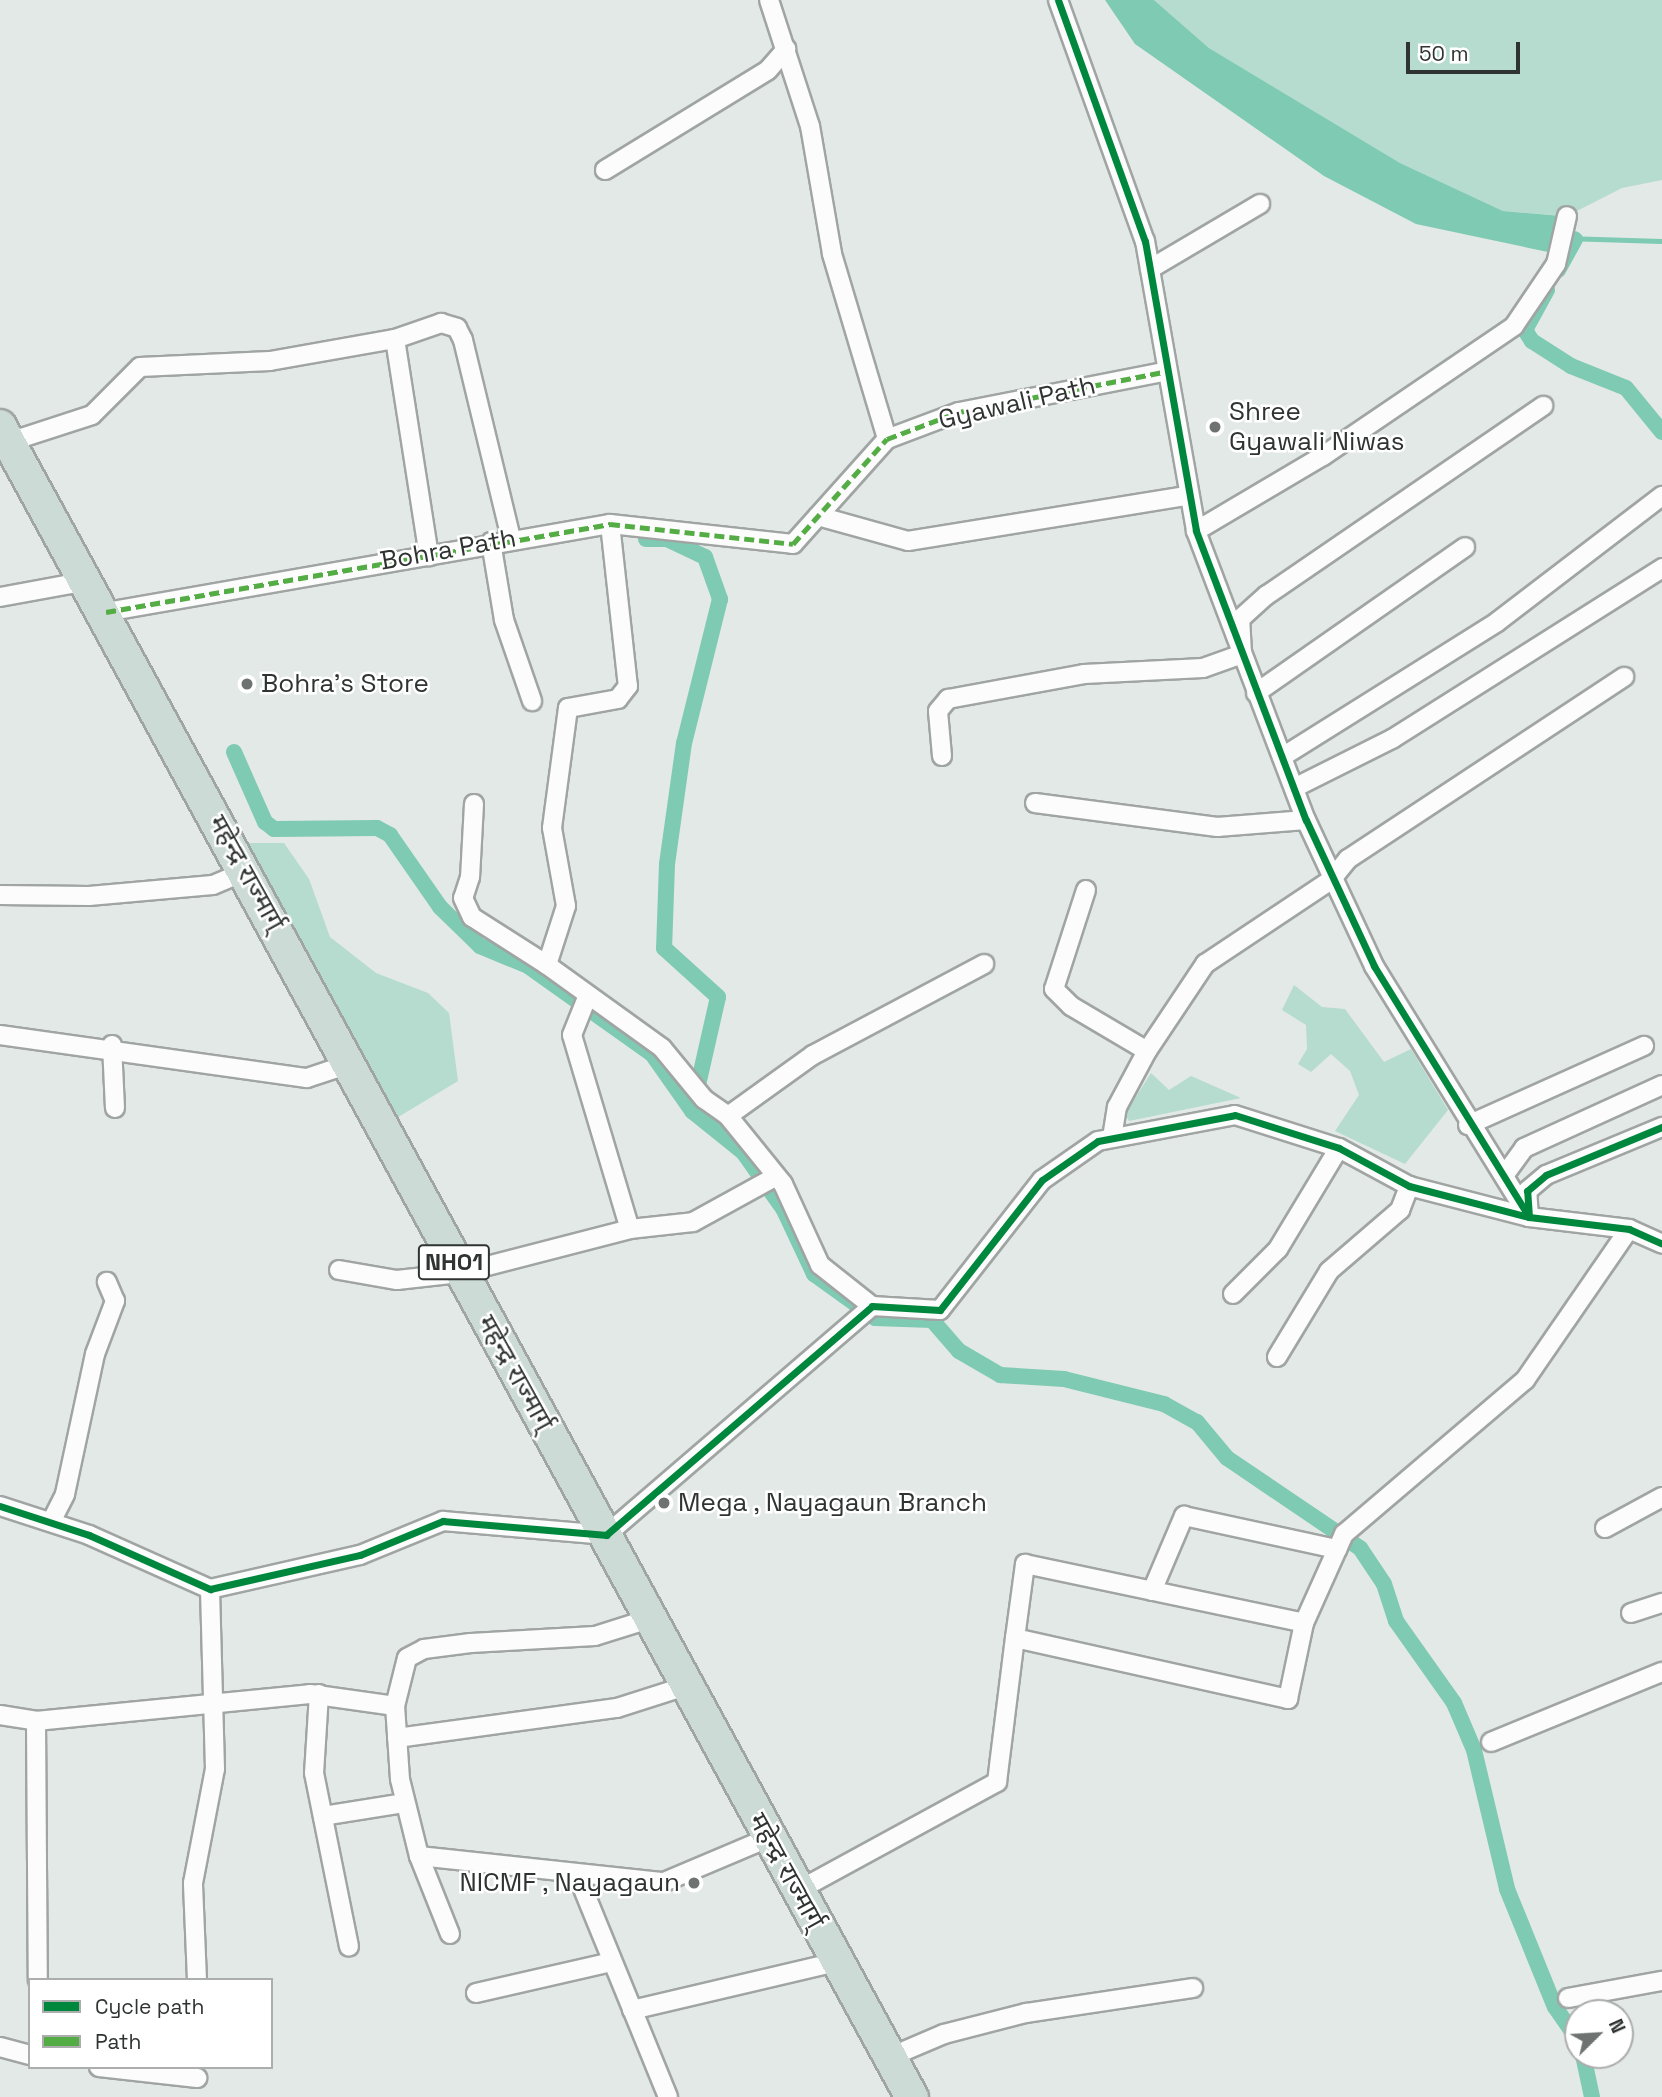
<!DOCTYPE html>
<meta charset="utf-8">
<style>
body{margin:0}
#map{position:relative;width:1662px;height:2097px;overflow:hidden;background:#e3e9e6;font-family:"Space Grotesk","Noto Sans Devanagari",sans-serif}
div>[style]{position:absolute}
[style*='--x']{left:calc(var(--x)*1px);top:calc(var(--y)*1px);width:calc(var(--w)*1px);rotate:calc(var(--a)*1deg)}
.green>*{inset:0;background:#b5dcce}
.water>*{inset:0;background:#7ecab2}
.stream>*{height:4.5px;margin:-2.25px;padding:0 2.25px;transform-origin:2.25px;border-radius:2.25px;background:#7ecab2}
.canal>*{height:16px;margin:-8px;padding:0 8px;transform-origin:8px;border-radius:8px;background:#7ecab2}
.roads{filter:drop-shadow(2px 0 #a0a5a3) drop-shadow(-2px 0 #a0a5a3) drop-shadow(0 2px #a0a5a3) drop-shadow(0 -2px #a0a5a3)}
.street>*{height:18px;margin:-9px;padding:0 9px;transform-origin:9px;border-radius:9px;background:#fbfcfb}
.highway>*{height:32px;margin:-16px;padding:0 16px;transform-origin:16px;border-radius:16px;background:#cddbd6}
.quiet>*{height:5px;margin-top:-2.5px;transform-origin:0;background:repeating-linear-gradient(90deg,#54ac45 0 10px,transparent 0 15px)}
.cycleway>*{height:7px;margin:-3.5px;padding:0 3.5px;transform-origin:3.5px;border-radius:3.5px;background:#00873e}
.dots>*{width:19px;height:19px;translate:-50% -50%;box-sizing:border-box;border:4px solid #fff;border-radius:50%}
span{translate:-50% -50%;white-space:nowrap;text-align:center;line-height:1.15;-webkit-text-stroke:5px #fff;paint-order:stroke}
.shield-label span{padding:2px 5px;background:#fff;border:2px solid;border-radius:5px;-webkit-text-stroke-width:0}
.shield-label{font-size:24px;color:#2f3332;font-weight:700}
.street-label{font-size:26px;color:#2f3332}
.poi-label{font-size:26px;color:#2f3332}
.left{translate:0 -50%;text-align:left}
.right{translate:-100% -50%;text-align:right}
.legend{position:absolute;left:28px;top:1978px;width:245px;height:91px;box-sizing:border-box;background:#fff;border:2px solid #acadad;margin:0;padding:9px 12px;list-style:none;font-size:21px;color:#2f3332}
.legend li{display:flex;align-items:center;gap:14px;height:35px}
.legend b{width:35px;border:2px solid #acadad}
.north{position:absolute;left:1564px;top:1999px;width:70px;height:70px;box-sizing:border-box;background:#fff;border:2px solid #acadad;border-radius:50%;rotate:66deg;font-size:19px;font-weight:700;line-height:28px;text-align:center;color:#2f3332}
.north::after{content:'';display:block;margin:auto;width:24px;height:32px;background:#6e7371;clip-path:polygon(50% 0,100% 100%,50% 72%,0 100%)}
.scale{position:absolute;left:1406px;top:42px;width:114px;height:32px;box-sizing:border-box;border:4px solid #2f3332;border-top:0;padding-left:9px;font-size:21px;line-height:24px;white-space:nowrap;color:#2f3332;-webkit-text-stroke:5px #fff;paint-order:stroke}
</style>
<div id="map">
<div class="green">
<i style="clip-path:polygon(1154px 0,1662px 0,1662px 180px,1622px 188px,1567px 216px,1503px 211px,1400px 163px,1209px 48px)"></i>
<i style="clip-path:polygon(239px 843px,284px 843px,309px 879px,330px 937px,376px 973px,428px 993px,449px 1013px,458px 1081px,395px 1119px)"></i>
<i style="clip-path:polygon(1294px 985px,1322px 1007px,1345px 1009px,1384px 1062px,1411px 1049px,1448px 1110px,1405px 1164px,1335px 1131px,1359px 1095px,1350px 1071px,1331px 1054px,1311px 1072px,1298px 1064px,1307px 1049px,1306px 1025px,1282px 1010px)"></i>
<i style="clip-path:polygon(1151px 1073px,1169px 1090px,1191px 1076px,1241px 1098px,1129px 1121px,1125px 1114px)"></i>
</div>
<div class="water">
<i style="clip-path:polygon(1105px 0,1154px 0,1209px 48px,1400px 163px,1503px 211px,1562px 216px,1548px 252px,1416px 224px,1324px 176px,1135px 44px)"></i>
</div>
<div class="stream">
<i style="--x:1565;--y:238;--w:97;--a:1.8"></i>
</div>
<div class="canal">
<i style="--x:1558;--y:270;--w:35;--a:-61"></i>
<i style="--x:1547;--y:290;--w:46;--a:118.8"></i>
<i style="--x:1525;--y:330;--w:13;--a:58"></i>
<i style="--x:1532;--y:341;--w:46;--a:32.7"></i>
<i style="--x:1571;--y:366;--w:59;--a:21.8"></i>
<i style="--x:1626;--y:388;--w:57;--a:50.7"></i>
<i style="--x:646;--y:539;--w:21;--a:0"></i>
<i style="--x:667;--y:539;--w:42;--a:25.3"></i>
<i style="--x:705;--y:557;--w:45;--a:70.3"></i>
<i style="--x:720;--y:599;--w:148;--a:104"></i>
<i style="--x:684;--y:743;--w:122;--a:98"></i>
<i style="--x:667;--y:864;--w:84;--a:92"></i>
<i style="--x:664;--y:948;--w:73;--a:42.2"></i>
<i style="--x:718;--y:997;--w:104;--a:102.8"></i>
<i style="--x:234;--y:752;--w:77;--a:66.1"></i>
<i style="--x:265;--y:822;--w:11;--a:38"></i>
<i style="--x:274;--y:829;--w:103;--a:-0.6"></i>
<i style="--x:377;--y:828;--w:15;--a:28"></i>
<i style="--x:390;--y:835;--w:88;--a:55.2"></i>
<i style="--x:440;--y:907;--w:56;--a:44.3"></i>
<i style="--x:480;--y:946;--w:52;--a:22.6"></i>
<i style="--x:528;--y:966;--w:152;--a:35.4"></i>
<i style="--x:652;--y:1054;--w:70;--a:54.9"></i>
<i style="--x:692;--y:1111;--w:65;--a:38.8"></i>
<i style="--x:743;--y:1152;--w:71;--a:54.7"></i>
<i style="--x:784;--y:1210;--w:71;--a:64.9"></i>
<i style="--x:814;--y:1274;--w:75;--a:35.8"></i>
<i style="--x:875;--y:1318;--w:57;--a:2"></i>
<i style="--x:932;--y:1320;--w:41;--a:48.9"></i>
<i style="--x:959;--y:1351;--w:48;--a:30.3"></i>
<i style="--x:1000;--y:1375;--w:64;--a:3.6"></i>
<i style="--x:1064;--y:1379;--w:103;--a:14"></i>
<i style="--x:1164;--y:1404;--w:38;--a:29"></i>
<i style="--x:1197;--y:1422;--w:47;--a:50.2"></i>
<i style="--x:1227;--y:1458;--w:161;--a:34.1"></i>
<i style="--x:1360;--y:1548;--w:43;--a:56.3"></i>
<i style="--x:1384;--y:1584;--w:39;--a:72"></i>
<i style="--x:1396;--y:1621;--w:100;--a:54.7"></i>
<i style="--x:1454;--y:1703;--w:51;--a:66.9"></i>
<i style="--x:1474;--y:1750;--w:143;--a:76.6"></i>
<i style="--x:1507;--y:1889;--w:127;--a:67.9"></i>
<i style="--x:1555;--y:2007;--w:40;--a:55.1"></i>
<i style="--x:1583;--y:2055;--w:43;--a:77.9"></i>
</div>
<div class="roads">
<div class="street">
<i style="--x:769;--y:0;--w:133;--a:72"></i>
<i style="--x:810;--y:126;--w:130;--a:80.2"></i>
<i style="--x:832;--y:254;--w:193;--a:73.4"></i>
<i style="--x:1058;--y:0;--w:256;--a:70.2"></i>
<i style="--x:1145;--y:241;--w:294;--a:80"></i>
<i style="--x:1196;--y:531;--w:309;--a:69.2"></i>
<i style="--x:1306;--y:820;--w:161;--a:65"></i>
<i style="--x:1374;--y:966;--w:295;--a:58.3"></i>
<i style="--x:1529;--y:1217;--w:26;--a:-94"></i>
<i style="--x:1527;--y:1191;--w:25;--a:-40"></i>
<i style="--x:1546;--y:1175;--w:126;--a:-22.5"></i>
<i style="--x:605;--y:170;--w:191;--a:-31.5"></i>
<i style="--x:768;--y:70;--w:28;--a:-49"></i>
<i style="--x:1150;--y:269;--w:128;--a:-30.6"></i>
<i style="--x:395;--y:339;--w:220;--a:81.1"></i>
<i style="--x:9;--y:442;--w:87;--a:-18"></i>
<i style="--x:92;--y:415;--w:68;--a:-45"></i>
<i style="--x:140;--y:367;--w:130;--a:-2.6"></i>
<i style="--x:270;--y:361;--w:127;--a:-10"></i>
<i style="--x:395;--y:339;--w:49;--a:-19.2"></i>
<i style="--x:441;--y:323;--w:17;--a:17"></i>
<i style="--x:457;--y:328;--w:13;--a:63"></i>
<i style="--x:463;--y:340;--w:205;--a:76.4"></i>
<i style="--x:818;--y:516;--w:93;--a:15.5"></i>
<i style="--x:908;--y:541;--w:282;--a:-9.2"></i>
<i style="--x:610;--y:524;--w:163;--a:83.7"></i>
<i style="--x:628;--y:686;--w:16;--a:128"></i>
<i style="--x:618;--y:699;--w:51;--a:169.8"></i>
<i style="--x:568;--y:708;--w:121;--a:97.6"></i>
<i style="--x:552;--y:828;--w:79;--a:79.8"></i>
<i style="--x:566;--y:906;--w:62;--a:107.9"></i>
<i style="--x:547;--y:965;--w:142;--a:35.8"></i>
<i style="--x:662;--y:1048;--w:66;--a:50.5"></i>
<i style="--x:704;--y:1099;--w:29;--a:35"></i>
<i style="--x:728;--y:1116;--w:87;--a:51"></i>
<i style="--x:783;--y:1184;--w:89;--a:65.4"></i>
<i style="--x:820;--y:1265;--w:66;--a:38.3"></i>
<i style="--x:1196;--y:531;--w:147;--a:-30.6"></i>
<i style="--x:1323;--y:456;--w:231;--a:-34.2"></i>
<i style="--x:1514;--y:326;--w:75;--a:-55.9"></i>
<i style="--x:1556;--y:264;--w:49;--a:-77.1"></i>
<i style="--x:491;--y:542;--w:79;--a:80.5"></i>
<i style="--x:504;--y:620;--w:86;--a:70.9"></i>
<i style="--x:0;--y:597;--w:88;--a:-10.4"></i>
<i style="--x:106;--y:612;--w:512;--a:-9.9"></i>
<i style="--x:610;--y:524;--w:184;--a:6.2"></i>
<i style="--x:793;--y:544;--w:141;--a:-48.2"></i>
<i style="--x:887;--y:439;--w:77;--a:-20.6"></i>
<i style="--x:959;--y:412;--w:208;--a:-11.1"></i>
<i style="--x:1256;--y:693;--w:255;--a:-34.9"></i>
<i style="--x:942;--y:756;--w:45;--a:-95.1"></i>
<i style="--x:938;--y:711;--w:16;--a:-50"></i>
<i style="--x:948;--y:699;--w:138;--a:-10.4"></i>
<i style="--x:1084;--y:674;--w:119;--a:-2.9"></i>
<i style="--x:1203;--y:668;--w:41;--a:-19.7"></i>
<i style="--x:1242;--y:654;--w:35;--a:-93"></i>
<i style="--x:1240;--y:619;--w:36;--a:-42"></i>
<i style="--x:1267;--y:595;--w:335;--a:-34.4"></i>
<i style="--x:1282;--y:757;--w:254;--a:-32.1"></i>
<i style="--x:1497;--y:622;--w:208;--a:-37.4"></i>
<i style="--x:1294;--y:788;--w:110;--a:-26.6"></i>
<i style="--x:1392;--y:739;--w:320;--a:-32.3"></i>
<i style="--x:1035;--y:803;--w:184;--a:7.5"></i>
<i style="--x:1217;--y:827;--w:89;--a:-4.5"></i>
<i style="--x:474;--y:804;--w:73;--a:93.1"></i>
<i style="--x:470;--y:877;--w:22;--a:108"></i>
<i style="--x:463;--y:898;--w:21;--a:65"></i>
<i style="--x:472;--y:917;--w:89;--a:32.6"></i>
<i style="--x:1086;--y:890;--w:104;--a:107.9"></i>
<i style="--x:1054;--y:989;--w:24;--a:45"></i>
<i style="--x:1071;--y:1006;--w:88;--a:30.6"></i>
<i style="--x:0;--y:895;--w:89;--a:0.6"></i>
<i style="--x:89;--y:896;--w:124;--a:-5.1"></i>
<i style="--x:213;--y:885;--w:36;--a:-23"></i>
<i style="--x:588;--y:995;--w:43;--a:111.8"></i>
<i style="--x:572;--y:1035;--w:202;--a:73.4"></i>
<i style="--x:0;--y:1035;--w:310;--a:8"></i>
<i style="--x:307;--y:1078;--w:44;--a:-18.4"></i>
<i style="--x:112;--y:1045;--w:63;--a:87.3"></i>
<i style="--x:728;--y:1116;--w:105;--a:-35.7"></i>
<i style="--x:813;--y:1055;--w:194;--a:-28"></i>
<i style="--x:1468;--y:1125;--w:193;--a:-24.2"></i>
<i style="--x:1112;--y:1138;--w:31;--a:-81"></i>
<i style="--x:1117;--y:1107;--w:64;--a:-61.8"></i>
<i style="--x:1147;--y:1051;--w:105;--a:-56.3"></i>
<i style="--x:1205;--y:964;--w:151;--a:-33.7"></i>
<i style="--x:1331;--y:880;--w:27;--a:-51"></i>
<i style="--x:1348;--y:859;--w:331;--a:-33.4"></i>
<i style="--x:1506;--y:1173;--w:31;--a:-54"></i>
<i style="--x:1524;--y:1148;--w:152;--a:-24.5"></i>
<i style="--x:339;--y:1270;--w:59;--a:9.8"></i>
<i style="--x:397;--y:1280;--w:63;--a:-6.3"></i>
<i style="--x:460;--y:1273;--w:176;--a:-14.5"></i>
<i style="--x:630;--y:1229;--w:63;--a:-6.3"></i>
<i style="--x:693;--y:1222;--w:91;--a:-28.8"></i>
<i style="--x:1233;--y:1294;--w:64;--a:-45"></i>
<i style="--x:1278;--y:1249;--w:118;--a:-58.9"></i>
<i style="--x:1277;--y:1357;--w:100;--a:-58.8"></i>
<i style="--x:1329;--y:1271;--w:94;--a:-40.7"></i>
<i style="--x:1400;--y:1210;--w:26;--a:-69"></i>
<i style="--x:0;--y:1506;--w:94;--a:18"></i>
<i style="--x:89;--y:1535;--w:133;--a:24.1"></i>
<i style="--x:210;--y:1589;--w:154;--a:-12.8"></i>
<i style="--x:360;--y:1555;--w:90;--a:-22.3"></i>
<i style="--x:443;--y:1521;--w:164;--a:4.9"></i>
<i style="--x:606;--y:1535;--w:351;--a:-40.7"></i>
<i style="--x:872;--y:1306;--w:68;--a:3.4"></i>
<i style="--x:940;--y:1310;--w:165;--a:-51.9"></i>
<i style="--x:1042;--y:1180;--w:68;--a:-34.9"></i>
<i style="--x:1098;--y:1141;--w:139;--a:-10.7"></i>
<i style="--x:1235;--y:1115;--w:109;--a:17.6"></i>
<i style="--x:1339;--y:1148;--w:80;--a:28.5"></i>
<i style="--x:1409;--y:1186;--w:124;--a:14.5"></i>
<i style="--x:1529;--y:1217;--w:101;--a:6.8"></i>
<i style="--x:1629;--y:1229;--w:36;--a:24"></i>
<i style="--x:51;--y:1522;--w:31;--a:-63"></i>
<i style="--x:65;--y:1494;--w:143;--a:-77.9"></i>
<i style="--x:95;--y:1354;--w:57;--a:-69.3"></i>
<i style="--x:115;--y:1301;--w:21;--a:-113"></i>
<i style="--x:1605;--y:1528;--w:65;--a:-28.5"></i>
<i style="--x:1152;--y:1591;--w:82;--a:-66.9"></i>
<i style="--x:1184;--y:1516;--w:157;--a:12.2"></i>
<i style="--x:1631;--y:1613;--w:33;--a:-18"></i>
<i style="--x:1015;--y:1638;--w:75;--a:-82.3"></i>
<i style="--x:1025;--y:1564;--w:285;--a:11.9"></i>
<i style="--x:319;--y:1694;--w:79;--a:93.6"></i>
<i style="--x:314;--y:1773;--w:177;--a:78.6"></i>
<i style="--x:0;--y:1715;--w:36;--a:9"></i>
<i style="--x:36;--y:1721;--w:275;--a:-5.6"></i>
<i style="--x:310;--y:1694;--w:86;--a:8"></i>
<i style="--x:36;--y:1721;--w:259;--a:89.6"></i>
<i style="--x:397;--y:1738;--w:222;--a:-7.8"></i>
<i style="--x:617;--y:1708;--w:69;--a:-17.7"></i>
<i style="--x:1491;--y:1742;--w:185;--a:-22.3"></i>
<i style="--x:323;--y:1816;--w:82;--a:-9.1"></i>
<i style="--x:419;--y:1856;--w:246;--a:6.1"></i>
<i style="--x:664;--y:1882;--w:113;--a:-22.9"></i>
<i style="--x:577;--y:1874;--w:241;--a:67.8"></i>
<i style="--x:797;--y:1891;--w:228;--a:-28.6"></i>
<i style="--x:997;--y:1782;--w:145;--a:-82.9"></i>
<i style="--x:1015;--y:1638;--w:280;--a:12.6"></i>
<i style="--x:1288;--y:1699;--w:78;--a:-78.1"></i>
<i style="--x:1304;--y:1623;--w:98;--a:-65.8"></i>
<i style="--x:1344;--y:1534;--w:238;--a:-40.4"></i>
<i style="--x:1525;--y:1380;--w:183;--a:-55.4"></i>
<i style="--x:450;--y:1934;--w:84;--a:-111.7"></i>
<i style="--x:419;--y:1856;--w:79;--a:-103.9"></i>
<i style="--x:400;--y:1779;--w:73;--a:-93.9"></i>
<i style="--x:395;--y:1706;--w:49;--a:-76"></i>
<i style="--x:407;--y:1658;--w:19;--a:-28"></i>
<i style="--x:424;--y:1649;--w:47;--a:-7.3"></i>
<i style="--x:471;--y:1643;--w:124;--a:-3.2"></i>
<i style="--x:595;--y:1636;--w:57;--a:-17.5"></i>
<i style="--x:197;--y:1980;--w:97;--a:-92.4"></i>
<i style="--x:193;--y:1883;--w:116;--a:-79.1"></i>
<i style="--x:215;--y:1769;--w:180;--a:-91.6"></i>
<i style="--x:476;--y:1993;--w:139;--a:-12.9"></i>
<i style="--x:1568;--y:1998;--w:96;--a:-10.3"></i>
<i style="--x:632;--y:2010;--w:211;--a:-13.2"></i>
<i style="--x:0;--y:2047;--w:31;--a:15"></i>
<i style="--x:890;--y:2057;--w:59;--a:-23.1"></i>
<i style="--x:944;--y:2034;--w:85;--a:-14.4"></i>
<i style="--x:1026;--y:2013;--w:169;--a:-8.5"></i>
<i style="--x:99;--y:2067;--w:99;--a:6.4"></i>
</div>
<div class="highway">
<i style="--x:0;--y:426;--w:1904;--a:61.38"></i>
</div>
</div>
<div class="quiet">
<i style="--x:106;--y:612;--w:512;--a:-9.9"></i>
<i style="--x:610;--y:524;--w:184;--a:6.2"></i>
<i style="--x:793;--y:544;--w:141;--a:-48.2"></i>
<i style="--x:887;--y:439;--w:77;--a:-20.6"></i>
<i style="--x:959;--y:412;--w:208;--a:-11.1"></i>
</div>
<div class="cycleway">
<i style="--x:1058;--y:0;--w:256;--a:70.2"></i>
<i style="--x:1145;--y:241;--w:294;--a:80"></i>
<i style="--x:1196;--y:531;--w:309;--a:69.2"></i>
<i style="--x:1306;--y:820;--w:161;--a:65"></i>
<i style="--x:1374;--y:966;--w:295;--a:58.3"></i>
<i style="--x:1529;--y:1217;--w:26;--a:-94"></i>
<i style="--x:1527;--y:1191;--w:25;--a:-40"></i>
<i style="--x:1546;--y:1175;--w:126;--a:-22.5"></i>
<i style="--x:0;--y:1506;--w:94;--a:18"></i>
<i style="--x:89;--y:1535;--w:133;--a:24.1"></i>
<i style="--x:210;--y:1589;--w:154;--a:-12.8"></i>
<i style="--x:360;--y:1555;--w:90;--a:-22.3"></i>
<i style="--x:443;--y:1521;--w:164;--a:4.9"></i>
<i style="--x:606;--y:1535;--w:351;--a:-40.7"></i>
<i style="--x:872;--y:1306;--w:68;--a:3.4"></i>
<i style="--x:940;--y:1310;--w:165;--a:-51.9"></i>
<i style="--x:1042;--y:1180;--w:68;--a:-34.9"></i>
<i style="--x:1098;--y:1141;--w:139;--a:-10.7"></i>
<i style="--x:1235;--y:1115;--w:109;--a:17.6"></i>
<i style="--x:1339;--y:1148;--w:80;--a:28.5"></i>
<i style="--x:1409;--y:1186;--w:124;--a:14.5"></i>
<i style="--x:1529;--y:1217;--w:101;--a:6.8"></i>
<i style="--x:1629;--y:1229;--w:36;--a:24"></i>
</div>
<div class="dots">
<i style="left:1215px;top:427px;background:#6e7371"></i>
<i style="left:247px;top:684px;background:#6e7371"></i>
<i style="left:664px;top:1503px;background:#6e7371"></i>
<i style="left:694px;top:1883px;background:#6e7371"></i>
</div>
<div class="shield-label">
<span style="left:454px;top:1262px">NH01</span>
</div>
<div class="street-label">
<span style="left:1017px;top:403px;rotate:-13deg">Gyawali Path</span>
<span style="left:448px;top:550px;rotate:-10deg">Bohra Path</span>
<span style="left:246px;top:873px;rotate:61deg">महेन्द्र राज्मार्ग्</span>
<span style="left:515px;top:1373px;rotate:61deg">महेन्द्र राज्मार्ग्</span>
<span style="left:786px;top:1871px;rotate:61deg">महेन्द्र राज्मार्ग्</span>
</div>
<div class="poi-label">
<span class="left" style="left:1229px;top:427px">Shree<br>Gyawali Niwas</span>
<span class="left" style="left:261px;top:684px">Bohra's Store</span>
<span class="left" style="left:678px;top:1503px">Mega , Nayagaun Branch</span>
<span class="right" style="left:680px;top:1883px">NICMF , Nayagaun</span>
</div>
<ul class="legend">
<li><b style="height:9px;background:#00873e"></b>Cycle path</li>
<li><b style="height:9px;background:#54ac45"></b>Path</li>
</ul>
<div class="north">N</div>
<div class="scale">50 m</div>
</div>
